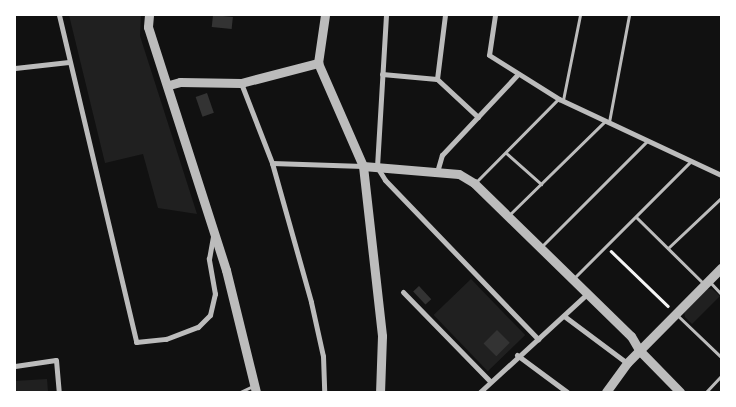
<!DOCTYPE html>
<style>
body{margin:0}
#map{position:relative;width:736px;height:407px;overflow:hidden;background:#111;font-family:Karla,sans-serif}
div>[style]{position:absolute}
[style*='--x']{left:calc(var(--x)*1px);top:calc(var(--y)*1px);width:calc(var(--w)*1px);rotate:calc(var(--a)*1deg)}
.green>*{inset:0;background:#202020;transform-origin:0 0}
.water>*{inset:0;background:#333;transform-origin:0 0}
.path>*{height:2.5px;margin:-1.25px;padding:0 1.25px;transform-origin:1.25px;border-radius:1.25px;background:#f5f5f5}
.service>*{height:3px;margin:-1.5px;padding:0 1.5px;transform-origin:1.5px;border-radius:1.5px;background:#bcbcbc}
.minor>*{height:5px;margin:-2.5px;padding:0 2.5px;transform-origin:2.5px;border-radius:2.5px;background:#bcbcbc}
.tertiary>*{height:9px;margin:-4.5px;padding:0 4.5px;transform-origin:4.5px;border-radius:4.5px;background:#bcbcbc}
span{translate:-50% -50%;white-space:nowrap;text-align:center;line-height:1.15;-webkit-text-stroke:5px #fff;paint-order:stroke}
.frame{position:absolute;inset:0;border:16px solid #fff;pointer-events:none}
</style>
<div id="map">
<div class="green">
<i style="clip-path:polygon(69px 15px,141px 15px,140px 36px,197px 214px,158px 208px,143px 154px,105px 163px)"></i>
<i style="left:471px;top:279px;width:78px;height:52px;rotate:46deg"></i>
<i style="clip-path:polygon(704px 289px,712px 289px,720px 296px,692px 324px,685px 317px,684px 311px)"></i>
<i style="clip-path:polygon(47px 379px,48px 392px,15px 392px,15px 381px)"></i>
</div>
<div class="water">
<i style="left:213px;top:15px;width:20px;height:12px;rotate:6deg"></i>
<i style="left:207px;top:93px;width:21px;height:12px;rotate:71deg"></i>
<i style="left:419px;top:286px;width:18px;height:8px;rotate:47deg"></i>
<i style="left:497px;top:330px;width:18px;height:19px;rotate:45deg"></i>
</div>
<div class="path">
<i style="--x:611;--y:251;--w:79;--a:44"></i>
</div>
<div class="service">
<i style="--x:563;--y:100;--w:87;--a:-78.7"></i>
<i style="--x:609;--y:122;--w:109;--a:-79.4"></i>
<i style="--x:506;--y:153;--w:47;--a:41.5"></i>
<i style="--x:475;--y:183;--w:118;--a:-45.3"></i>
<i style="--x:508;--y:216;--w:136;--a:-44.4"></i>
<i style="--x:636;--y:217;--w:94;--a:44.6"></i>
<i style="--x:542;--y:246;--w:148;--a:-45"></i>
<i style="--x:668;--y:248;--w:73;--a:-43.3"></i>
<i style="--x:573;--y:279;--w:167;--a:-45"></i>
<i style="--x:709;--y:281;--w:18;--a:47"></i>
<i style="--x:676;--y:314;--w:62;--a:43.7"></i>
<i style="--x:240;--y:392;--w:14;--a:-25"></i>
<i style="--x:706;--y:392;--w:22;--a:-47"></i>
</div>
<div class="minor">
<i style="--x:59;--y:15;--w:336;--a:76.7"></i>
<i style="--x:136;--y:342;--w:30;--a:-6"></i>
<i style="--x:166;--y:339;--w:34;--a:-21"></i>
<i style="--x:198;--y:327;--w:17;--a:-45"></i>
<i style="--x:210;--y:315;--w:22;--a:-77"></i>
<i style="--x:215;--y:294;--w:36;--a:-100"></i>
<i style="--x:209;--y:259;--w:23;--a:-80"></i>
<i style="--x:386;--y:15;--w:152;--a:93.4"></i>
<i style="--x:377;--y:167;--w:15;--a:58"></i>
<i style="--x:385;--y:180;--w:221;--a:46.1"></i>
<i style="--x:495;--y:15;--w:40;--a:98.5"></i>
<i style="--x:489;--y:55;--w:83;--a:32.2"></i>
<i style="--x:559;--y:99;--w:179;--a:25.1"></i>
<i style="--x:15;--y:68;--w:54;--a:-6.3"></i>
<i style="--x:382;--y:74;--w:55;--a:5.2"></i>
<i style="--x:437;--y:79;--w:56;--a:42.8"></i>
<i style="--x:437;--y:79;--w:64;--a:-82.9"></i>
<i style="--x:241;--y:83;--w:86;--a:68.8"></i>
<i style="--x:272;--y:163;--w:144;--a:74.3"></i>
<i style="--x:311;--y:302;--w:55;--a:77.5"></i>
<i style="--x:323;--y:356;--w:36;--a:88"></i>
<i style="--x:272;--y:163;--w:91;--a:1.9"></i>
<i style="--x:437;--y:172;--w:18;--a:-74"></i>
<i style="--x:442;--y:155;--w:111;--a:-46.8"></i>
<i style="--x:403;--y:292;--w:124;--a:45.7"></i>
<i style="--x:564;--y:316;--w:79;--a:36.7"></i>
<i style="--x:517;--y:355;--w:62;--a:36.5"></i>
<i style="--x:15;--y:366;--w:41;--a:-8.3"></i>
<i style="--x:56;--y:360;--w:32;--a:85"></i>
<i style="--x:480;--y:392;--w:147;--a:-42.5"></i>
</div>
<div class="tertiary">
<i style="--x:149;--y:15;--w:12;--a:95"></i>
<i style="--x:148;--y:27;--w:255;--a:72.2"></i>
<i style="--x:226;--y:270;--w:126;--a:76.2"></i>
<i style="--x:325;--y:15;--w:49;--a:98.3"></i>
<i style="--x:318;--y:63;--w:112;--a:66.4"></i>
<i style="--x:363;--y:166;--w:171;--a:83.6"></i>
<i style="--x:382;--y:336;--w:56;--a:92"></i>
<i style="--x:169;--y:85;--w:11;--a:-15"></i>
<i style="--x:180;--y:82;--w:61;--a:0.9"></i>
<i style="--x:241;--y:83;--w:80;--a:-14.6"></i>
<i style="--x:363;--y:166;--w:96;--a:4.8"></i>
<i style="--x:459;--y:174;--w:17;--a:31"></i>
<i style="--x:474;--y:183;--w:219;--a:44.3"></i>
<i style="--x:631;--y:336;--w:16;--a:60"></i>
<i style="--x:639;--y:350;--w:59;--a:45.7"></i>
<i style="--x:606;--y:392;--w:36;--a:-54"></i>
<i style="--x:627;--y:363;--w:134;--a:-45.3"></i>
</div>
<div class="frame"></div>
</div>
